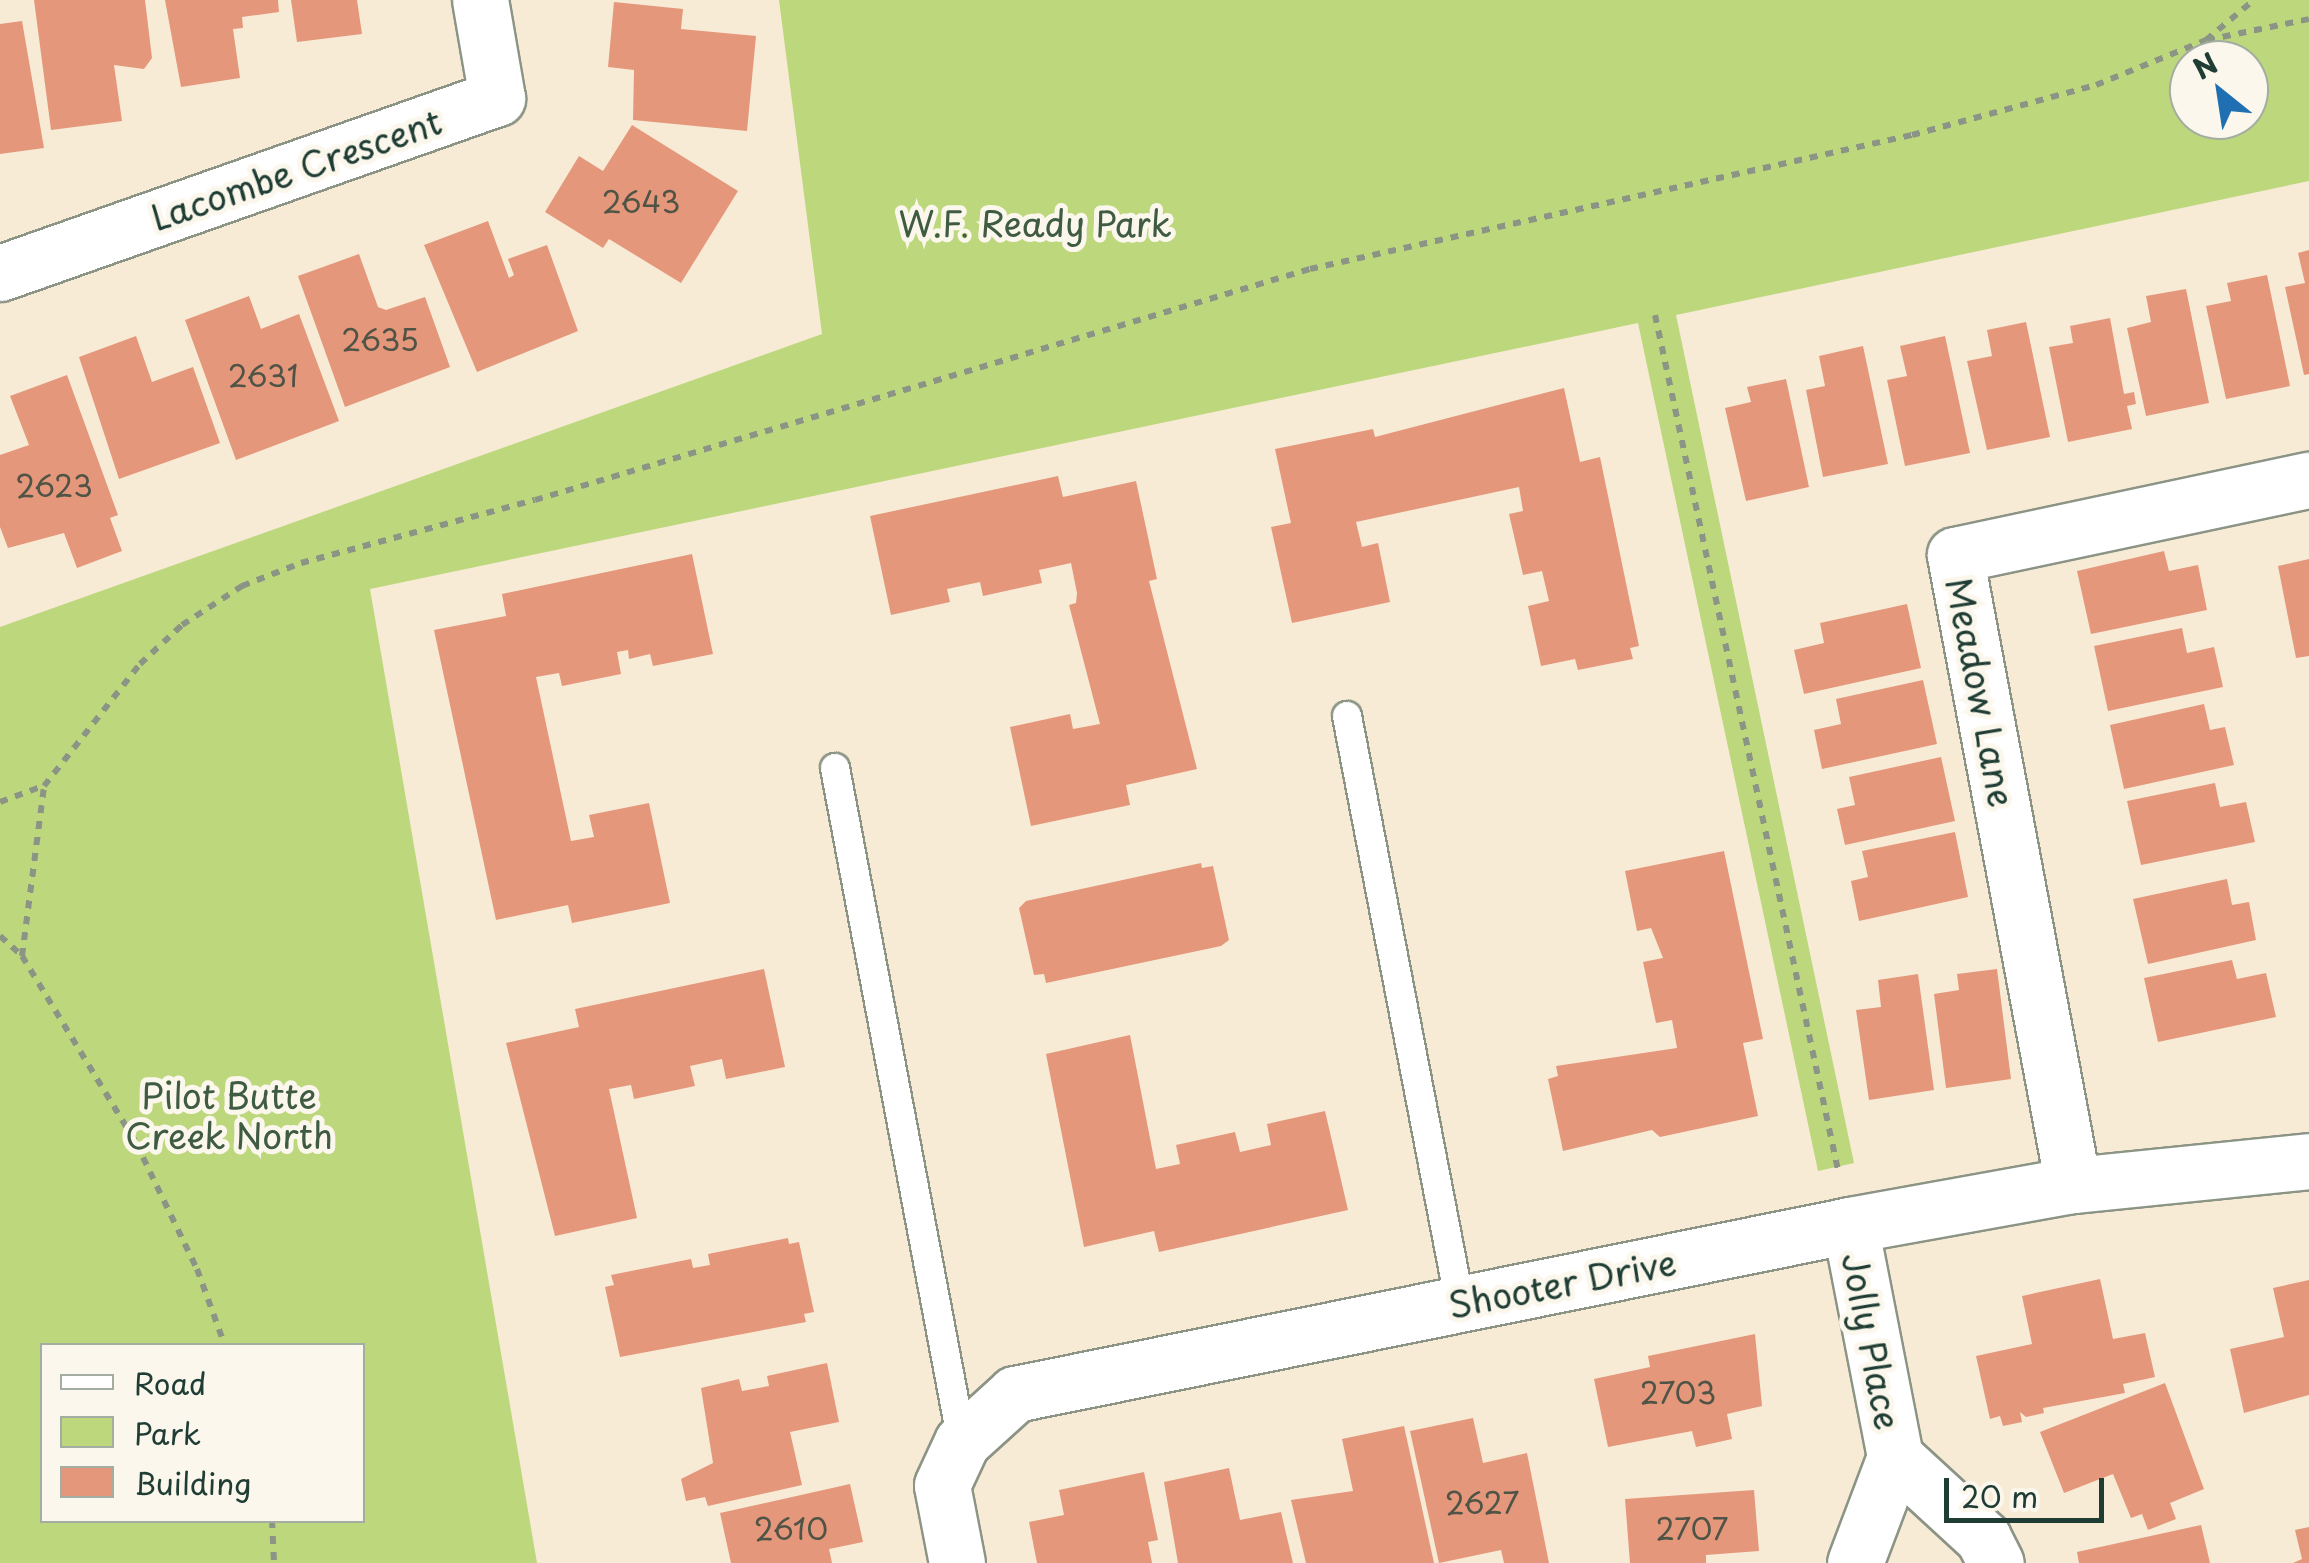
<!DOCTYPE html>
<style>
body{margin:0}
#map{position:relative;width:2309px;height:1563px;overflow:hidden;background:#f7ebd6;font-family:"Playpen Sans",sans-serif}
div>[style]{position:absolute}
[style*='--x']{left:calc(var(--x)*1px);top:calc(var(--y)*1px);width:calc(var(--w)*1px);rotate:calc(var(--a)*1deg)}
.green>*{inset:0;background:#bdd77c}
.building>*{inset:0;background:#e5977b}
.path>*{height:6px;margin-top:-3px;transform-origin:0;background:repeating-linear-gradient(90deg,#8b9485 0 8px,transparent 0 16px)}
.roads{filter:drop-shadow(2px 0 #8b9485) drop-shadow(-2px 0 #8b9485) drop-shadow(0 2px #8b9485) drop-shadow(0 -2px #8b9485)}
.service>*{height:28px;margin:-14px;padding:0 14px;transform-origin:14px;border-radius:14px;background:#fff}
.minor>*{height:55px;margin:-27.5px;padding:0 27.5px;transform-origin:27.5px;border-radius:27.5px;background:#fff}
span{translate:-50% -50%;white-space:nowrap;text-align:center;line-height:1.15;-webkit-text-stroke:10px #fbf7ec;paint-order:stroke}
.number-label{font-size:30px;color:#505446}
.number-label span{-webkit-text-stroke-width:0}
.street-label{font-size:35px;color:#1f3d34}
.park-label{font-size:35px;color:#3f5c42}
.legend{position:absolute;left:40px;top:1343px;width:325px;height:180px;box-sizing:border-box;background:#fbf7ec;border:2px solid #a3ada2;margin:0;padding:12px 18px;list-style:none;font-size:30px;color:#1f3d34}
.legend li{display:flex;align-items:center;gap:20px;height:50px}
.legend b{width:50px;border:2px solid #a3ada2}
.north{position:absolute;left:2169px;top:40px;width:100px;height:100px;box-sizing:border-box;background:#fbf7ec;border:2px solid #a3ada2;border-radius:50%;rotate:330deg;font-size:28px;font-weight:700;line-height:40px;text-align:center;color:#1f3d34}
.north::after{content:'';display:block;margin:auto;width:35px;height:45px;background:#1f6fb2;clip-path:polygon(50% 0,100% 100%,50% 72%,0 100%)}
.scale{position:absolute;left:1944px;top:1478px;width:160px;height:45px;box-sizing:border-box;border:5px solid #1f3d34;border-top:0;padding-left:12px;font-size:30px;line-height:35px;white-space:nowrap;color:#1f3d34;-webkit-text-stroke:8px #fbf7ec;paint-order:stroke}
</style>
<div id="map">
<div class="green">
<i style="clip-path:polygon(evenodd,779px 0,2309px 0,2309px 181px,1676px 315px,1854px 1163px,1818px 1171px,1638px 323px,370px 589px,537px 1563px,0 1563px,0 627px,822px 334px,779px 0,2189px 60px,2249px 60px,2249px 120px,2189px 120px,2189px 60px,779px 0,42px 1346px,362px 1346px,362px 1520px,42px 1520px,42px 1346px)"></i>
</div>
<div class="building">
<i style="clip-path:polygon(34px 0,145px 0,152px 58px,144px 69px,114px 65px,122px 121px,51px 130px)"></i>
<i style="clip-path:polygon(165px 0,278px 0,279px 12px,242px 17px,243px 28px,233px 29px,240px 78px,181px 87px)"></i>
<i style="clip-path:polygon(291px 0,357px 0,362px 34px,297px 42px)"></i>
<i style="clip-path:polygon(614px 2px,683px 9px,681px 29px,756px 36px,747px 131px,633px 120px,634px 70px,608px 67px)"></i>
<i style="clip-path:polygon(22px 21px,44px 148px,0 154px,0 24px)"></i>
<i style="clip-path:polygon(632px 125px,738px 191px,681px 283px,609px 239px,603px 248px,545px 212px,579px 156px,603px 171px)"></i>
<i style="clip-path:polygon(488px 221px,509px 278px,514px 275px,508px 259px,547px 245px,578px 331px,477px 372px,424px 245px)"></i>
<i style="clip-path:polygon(2309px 250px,2309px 374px,2304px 375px,2285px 287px,2305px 283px,2298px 253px)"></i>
<i style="clip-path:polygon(359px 254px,378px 307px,386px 310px,425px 297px,450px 367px,345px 407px,298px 276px)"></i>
<i style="clip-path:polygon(2267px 275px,2290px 386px,2226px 399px,2206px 306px,2231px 301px,2227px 283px)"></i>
<i style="clip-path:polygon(2186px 289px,2209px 403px,2146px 416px,2127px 328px,2151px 322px,2146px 296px)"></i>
<i style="clip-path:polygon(249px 296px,261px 329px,299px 314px,339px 421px,236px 460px,185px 320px)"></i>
<i style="clip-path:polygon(2110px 318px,2124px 394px,2134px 392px,2136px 404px,2127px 406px,2132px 429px,2068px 442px,2049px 347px,2073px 343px,2070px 326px)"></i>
<i style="clip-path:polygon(2026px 322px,2050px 437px,1987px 450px,1967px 361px,1992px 356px,1987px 330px)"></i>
<i style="clip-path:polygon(136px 336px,152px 382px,193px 367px,220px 443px,119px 479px,79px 357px)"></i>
<i style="clip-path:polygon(1945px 336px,1970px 453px,1905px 466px,1887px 380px,1907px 376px,1900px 346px)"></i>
<i style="clip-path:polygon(1863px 346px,1888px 464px,1823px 477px,1806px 390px,1825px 386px,1819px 356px)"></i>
<i style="clip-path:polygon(67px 375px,118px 515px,110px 518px,122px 551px,77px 568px,64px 533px,8px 548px,0 527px,0 455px,29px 445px,10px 396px)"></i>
<i style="clip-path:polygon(1786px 379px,1809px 487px,1746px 501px,1725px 408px,1751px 402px,1747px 387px)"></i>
<i style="clip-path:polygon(1564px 388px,1580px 462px,1600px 457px,1639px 646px,1630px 648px,1633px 659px,1578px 670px,1575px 659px,1541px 666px,1528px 606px,1549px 601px,1542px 571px,1523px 575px,1509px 514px,1523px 511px,1519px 487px,1356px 522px,1362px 547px,1378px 543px,1390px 602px,1292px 623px,1271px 527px,1291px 523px,1275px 449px,1373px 429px,1375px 437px)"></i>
<i style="clip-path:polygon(1058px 476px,1063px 497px,1136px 481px,1157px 579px,1149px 581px,1197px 769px,1126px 785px,1130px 805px,1031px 826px,1010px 727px,1070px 714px,1073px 729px,1100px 724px,1069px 605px,1076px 603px,1077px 593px,1071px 563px,1039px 570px,1042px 583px,983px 596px,980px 582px,947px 589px,950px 602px,891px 615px,870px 516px)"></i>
<i style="clip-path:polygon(2164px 551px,2169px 571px,2198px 565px,2207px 610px,2091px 634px,2077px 571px)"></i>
<i style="clip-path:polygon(692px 554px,713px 654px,653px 666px,650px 654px,629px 659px,628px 650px,617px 652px,621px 674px,562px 686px,559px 673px,536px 677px,571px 841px,594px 837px,589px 815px,649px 803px,670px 903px,572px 923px,568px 905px,496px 920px,434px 630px,506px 616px,502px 594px)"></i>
<i style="clip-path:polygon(2309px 559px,2309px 656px,2296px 658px,2278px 566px)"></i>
<i style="clip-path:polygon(1907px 604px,1921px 668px,1804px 694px,1794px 650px,1824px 643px,1820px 623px)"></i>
<i style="clip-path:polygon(2182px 628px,2187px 653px,2214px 647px,2223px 687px,2108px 711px,2094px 646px)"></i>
<i style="clip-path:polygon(1923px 680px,1937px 744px,1822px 769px,1814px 730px,1841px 724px,1836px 699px)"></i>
<i style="clip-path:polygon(2204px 704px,2210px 730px,2225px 727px,2234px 765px,2124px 789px,2110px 725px)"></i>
<i style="clip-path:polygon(1941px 757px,1955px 821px,1845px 845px,1837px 809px,1855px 805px,1849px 777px)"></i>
<i style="clip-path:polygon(2215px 783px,2220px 807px,2246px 802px,2255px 842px,2141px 865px,2127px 801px)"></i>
<i style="clip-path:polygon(1955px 832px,1968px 897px,1859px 921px,1851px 881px,1868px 877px,1862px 851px)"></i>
<i style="clip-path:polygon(1724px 851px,1763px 1039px,1743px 1043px,1758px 1116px,1660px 1137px,1652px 1130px,1563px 1151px,1548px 1079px,1558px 1076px,1556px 1066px,1677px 1048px,1672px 1020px,1656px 1023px,1643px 962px,1663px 958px,1651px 928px,1637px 931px,1625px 871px)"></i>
<i style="clip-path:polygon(1201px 863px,1202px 868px,1213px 866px,1229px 940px,1221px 946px,1046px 983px,1044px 974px,1034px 975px,1019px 908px,1026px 901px)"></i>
<i style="clip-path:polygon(2227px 879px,2232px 905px,2249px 902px,2256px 940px,2148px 964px,2133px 899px)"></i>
<i style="clip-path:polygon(2232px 960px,2237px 979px,2266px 973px,2276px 1017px,2158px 1042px,2144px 978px)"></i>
<i style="clip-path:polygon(764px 969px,785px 1067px,726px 1079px,722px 1059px,690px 1066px,695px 1086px,634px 1099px,631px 1085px,609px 1089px,637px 1218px,555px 1236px,506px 1043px,579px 1027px,575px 1009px)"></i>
<i style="clip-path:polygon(1997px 969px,2011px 1079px,1946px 1088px,1934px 994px,1959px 990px,1957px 974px)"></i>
<i style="clip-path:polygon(1918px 974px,1934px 1090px,1869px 1100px,1856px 1010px,1881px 1007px,1878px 980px)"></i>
<i style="clip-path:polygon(1130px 1035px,1156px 1169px,1180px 1164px,1176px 1145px,1235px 1132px,1240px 1152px,1271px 1145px,1267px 1124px,1325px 1111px,1348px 1210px,1159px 1252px,1154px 1231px,1084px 1247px,1046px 1054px)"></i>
<i style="clip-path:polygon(788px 1238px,789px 1244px,799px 1242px,814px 1312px,804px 1314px,806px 1322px,620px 1357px,605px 1287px,614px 1285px,611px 1275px,691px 1259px,693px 1268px,710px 1265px,708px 1254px)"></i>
<i style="clip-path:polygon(2100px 1279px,2113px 1339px,2145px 1333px,2155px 1377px,2123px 1384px,2125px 1393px,2043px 1408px,2044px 1413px,2026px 1417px,2020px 1412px,2022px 1422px,2003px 1426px,2000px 1416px,1990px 1419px,1976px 1356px,2032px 1344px,2022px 1296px)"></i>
<i style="clip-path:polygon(2309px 1280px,2309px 1395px,2244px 1413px,2230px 1349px,2284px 1337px,2273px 1288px)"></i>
<i style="clip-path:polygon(1755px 1334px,1762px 1406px,1727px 1414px,1732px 1439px,1696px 1447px,1692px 1431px,1608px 1447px,1594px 1379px,1650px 1367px,1648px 1356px)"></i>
<i style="clip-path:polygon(827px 1363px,839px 1422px,790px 1432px,802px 1485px,708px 1506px,705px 1497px,686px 1501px,681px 1479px,713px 1463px,701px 1388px,739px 1379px,742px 1391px,769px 1386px,767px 1376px)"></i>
<i style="clip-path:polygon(2165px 1383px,2204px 1489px,2170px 1503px,2176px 1519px,2148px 1530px,2142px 1514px,2131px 1518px,2113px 1474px,2064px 1493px,2040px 1432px)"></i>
<i style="clip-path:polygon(1473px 1418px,1483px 1463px,1527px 1453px,1549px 1563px,1504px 1563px,1501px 1550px,1439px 1563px,1410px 1431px)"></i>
<i style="clip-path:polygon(1404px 1426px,1434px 1563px,1306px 1563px,1291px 1500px,1353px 1491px,1342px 1439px)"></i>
<i style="clip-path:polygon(1229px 1468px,1240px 1520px,1281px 1512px,1293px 1563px,1178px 1563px,1164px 1482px)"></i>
<i style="clip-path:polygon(1144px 1472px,1158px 1540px,1148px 1542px,1152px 1563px,1037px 1563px,1029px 1522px,1064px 1515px,1059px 1490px)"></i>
<i style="clip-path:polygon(850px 1484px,863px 1542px,829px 1549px,832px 1563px,731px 1563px,720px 1513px)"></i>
<i style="clip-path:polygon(1754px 1490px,1759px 1551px,1706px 1555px,1706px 1563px,1630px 1563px,1625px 1499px)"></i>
<i style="clip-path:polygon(2201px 1525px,2210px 1563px,2079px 1563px,2077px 1552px)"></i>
<i style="clip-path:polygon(2309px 1527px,2309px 1563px,2293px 1563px,2302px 1559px,2295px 1530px)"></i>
</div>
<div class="path">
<i style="--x:2207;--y:40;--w:104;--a:-11.6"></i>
<i style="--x:1655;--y:315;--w:874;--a:77.92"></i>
<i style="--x:0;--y:802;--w:46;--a:-20.4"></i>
<i style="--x:0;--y:936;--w:30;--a:42"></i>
<i style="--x:22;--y:956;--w:219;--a:58.6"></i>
<i style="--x:136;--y:1143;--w:140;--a:64.2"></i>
<i style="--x:197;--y:1269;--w:82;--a:70"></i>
<i style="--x:22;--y:956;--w:171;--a:-82.6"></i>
<i style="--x:44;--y:786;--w:155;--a:-51.8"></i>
<i style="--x:140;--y:664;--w:57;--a:-42.9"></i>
<i style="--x:182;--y:625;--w:72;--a:-33"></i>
<i style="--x:242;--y:586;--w:63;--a:-21.3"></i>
<i style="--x:301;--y:563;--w:242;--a:-15.1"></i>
<i style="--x:535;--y:500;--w:809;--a:-16.6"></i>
<i style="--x:1310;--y:269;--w:617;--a:-12.55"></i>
<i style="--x:1912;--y:135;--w:191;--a:-15.2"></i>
<i style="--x:2096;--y:85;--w:119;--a:-22.2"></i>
<i style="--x:2206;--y:40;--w:62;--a:-39.8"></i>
<i style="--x:272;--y:1520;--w:43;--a:87.3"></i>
</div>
<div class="roads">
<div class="service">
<i style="--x:1347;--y:716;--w:599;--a:79.12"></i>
<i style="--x:835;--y:768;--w:686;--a:79.33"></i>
</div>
<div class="minor">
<i style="--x:0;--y:273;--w:527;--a:-19.4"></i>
<i style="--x:497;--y:98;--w:99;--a:-99.8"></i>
<i style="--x:2073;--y:1185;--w:641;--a:-100.61"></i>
<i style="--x:1955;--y:555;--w:362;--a:-12"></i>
<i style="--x:1850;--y:1225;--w:236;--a:79"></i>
<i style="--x:1895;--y:1457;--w:113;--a:110.7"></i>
<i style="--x:1895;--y:1457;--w:120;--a:42.6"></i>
<i style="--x:1983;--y:1538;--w:28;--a:63"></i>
<i style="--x:957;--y:1563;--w:79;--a:-100.9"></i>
<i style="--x:942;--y:1485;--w:47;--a:-65.1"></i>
<i style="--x:962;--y:1442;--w:72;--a:-42.2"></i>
<i style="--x:1015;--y:1394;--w:852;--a:-11.44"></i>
<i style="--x:1850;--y:1225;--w:227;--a:-10.2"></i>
<i style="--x:2073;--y:1185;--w:237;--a:-5.8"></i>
</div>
</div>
<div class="number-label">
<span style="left:641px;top:201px">2643</span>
<span style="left:380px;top:339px">2635</span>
<span style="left:263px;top:375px">2631</span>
<span style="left:54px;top:485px">2623</span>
<span style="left:1678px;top:1392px">2703</span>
<span style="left:1482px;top:1502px">2627</span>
<span style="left:791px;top:1528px">2610</span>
<span style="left:1692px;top:1528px">2707</span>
</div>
<div class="street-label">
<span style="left:296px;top:169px;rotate:-19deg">Lacombe Crescent</span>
<span style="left:1981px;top:692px;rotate:79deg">Meadow Lane</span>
<span style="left:1562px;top:1283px;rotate:-11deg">Shooter Drive</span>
<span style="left:1872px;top:1341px;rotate:79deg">Jolly Place</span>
</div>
<div class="park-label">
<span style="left:1035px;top:223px">W.F. Ready Park</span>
<span style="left:229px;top:1115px">Pilot Butte<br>Creek North</span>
</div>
<ul class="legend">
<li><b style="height:12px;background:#fff"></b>Road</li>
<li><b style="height:28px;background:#bdd77c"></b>Park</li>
<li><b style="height:28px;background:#e5977b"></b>Building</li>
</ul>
<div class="north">N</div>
<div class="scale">20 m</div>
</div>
